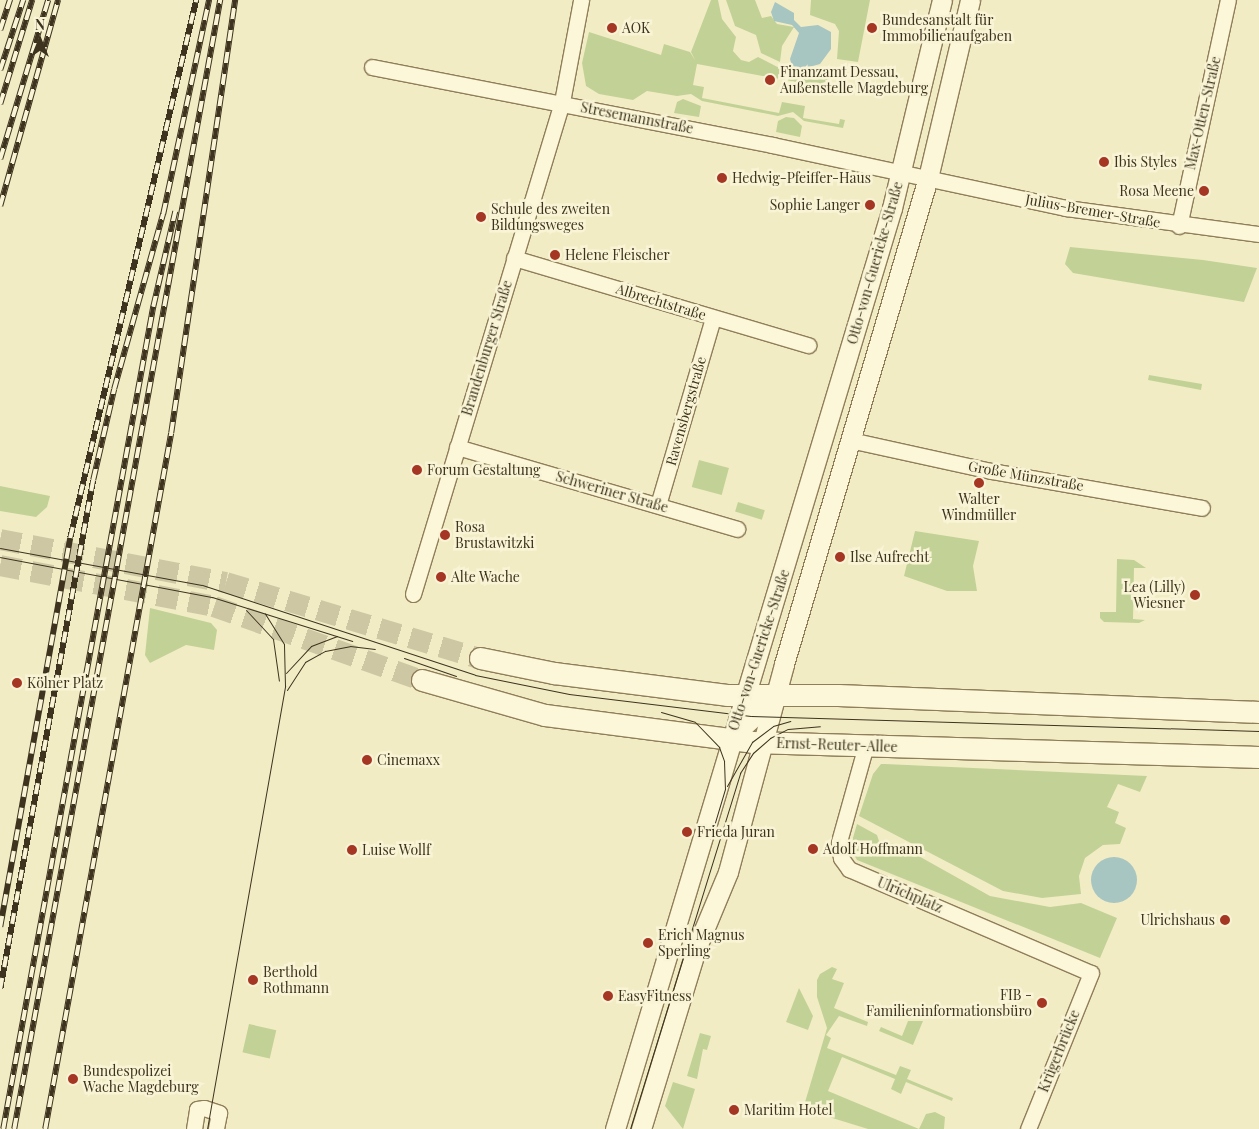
<!DOCTYPE html>
<meta charset="utf-8">
<style>
body{margin:0}
#map{position:relative;width:1259px;height:1129px;overflow:hidden;background:#f2ecc5;font-family:"Playfair Display",serif}
div>[style]{position:absolute}
[style*='--x']{left:calc(var(--x)*1px);top:calc(var(--y)*1px);width:calc(var(--w)*1px);rotate:calc(var(--a)*1deg)}
.green>*{inset:0;background:#c2d297;transform-origin:0 0}
.water>*{inset:0;background:#a7c5c1}
.round{border-radius:50%}
.secondary-tunnel>*{height:21px;margin-top:-10.5px;transform-origin:0;background:repeating-linear-gradient(90deg,#cec7a4 0 21px,transparent 0 32px)}
.roads{filter:drop-shadow(1px 0 #8f7e59) drop-shadow(-1px 0 #8f7e59) drop-shadow(0 1px #8f7e59) drop-shadow(0 -1px #8f7e59)}
.minor>*{height:15px;margin:-7.5px;padding:0 7.5px;transform-origin:7.5px;border-radius:7.5px;background:#fcf7d9}
.tertiary>*{height:19px;margin:-9.5px;padding:0 9.5px;transform-origin:9.5px;border-radius:9.5px;background:#fcf7d9}
.secondary>*{height:21px;margin:-10.5px;padding:0 10.5px;transform-origin:10.5px;border-radius:10.5px;background:#fcf7d9}
.tram>*{height:1px;margin:-0.5px;padding:0 0.5px;transform-origin:0.5px;border-radius:0.5px;background:#3e331e}
.rail>*{height:5.5px;margin-top:-2.75px;transform-origin:0;background:repeating-linear-gradient(90deg,#f9f4d5 0 11px,#3e331e 0 22px);box-sizing:border-box;border-block:1px solid #3e331e}
.dots>*{width:14px;height:14px;translate:-50% -50%;box-sizing:border-box;border:2px solid #f9f4d5;border-radius:50%}
span{translate:-50% -50%;white-space:nowrap;text-align:center;line-height:1.15;-webkit-text-stroke:5px #f9f4d5;paint-order:stroke}
.poi-label{font-size:14px;color:#3e331e}
.left{translate:0 -50%;text-align:left}
.right{translate:-100% -50%;text-align:right}
.street-label{font-size:14px;color:#3e331e}
.north{position:absolute;left:15px;top:15px;width:50px;height:50px;-webkit-text-stroke:4px #f9f4d5;paint-order:stroke;rotate:0deg;font-size:14px;font-weight:700;line-height:20px;text-align:center;color:#3e331e}
.north::after{content:'';display:block;margin:auto;width:18px;height:22px;background:#3e331e;clip-path:polygon(50% 0,100% 100%,50% 72%,0 100%)}
</style>
<div id="map">
<div class="green">
<i style="clip-path:polygon(711px 0,718px 0,722px 19px,736px 37px,733px 51px,741px 60px,749px 62px,758px 57px,793px 75px,809px 76px,823px 72px,832px 79px,824px 87px,697px 64px,693px 85px,704px 87px,702px 98px,779px 113px,782px 102px,805px 106px,803px 118px,839px 124px,840px 119px,845px 120px,843px 128px,804px 121px,793px 112px,778px 116px,702px 101px,691px 94px,677px 96px,647px 91px,633px 100px,599px 94px,586px 86px,582px 63px,589px 32px,661px 55px,664px 44px,690px 52px,695px 60px,691px 52px)"></i>
<i style="clip-path:polygon(726px 0,755px 0,762px 18px,771px 16px,777px 24px,794px 27px,782px 46px,780px 62px,761px 53px,756px 35px,735px 26px)"></i>
<i style="clip-path:polygon(811px 0,870px 0,858px 62px,837px 59px,839px 31px,835px 24px,810px 15px)"></i>
<i style="clip-path:polygon(683px 99px,701px 106px,699px 117px,674px 113px,677px 102px)"></i>
<i style="clip-path:polygon(786px 117px,794px 118px,802px 126px,800px 137px,776px 132px,778px 121px)"></i>
<i style="clip-path:polygon(1070px 247px,1203px 260px,1257px 268px,1244px 302px,1073px 273px,1065px 264px)"></i>
<i style="clip-path:polygon(1149px 375px,1202px 384px,1201px 390px,1148px 380px)"></i>
<i style="left:699px;top:460px;width:31px;height:28px;rotate:15deg"></i>
<i style="clip-path:polygon(0 486px,50px 496px,47px 507px,36px 517px,0 511px)"></i>
<i style="left:738px;top:502px;width:28px;height:10px;rotate:17deg"></i>
<i style="clip-path:polygon(915px 531px,979px 541px,973px 566px,977px 591px,947px 591px,904px 576px)"></i>
<i style="clip-path:polygon(1117px 559px,1134px 560px,1146px 568px,1134px 568px,1133px 619px,1145px 620px,1139px 623px,1104px 622px,1100px 618px,1100px 612px,1116px 612px)"></i>
<i style="clip-path:polygon(150px 608px,211px 623px,217px 630px,214px 650px,186px 645px,150px 663px,145px 655px)"></i>
<i style="clip-path:polygon(881px 764px,885px 764px,1147px 776px,1140px 792px,1118px 784px,1107px 807px,1119px 812px,1115px 823px,1126px 828px,1120px 844px,1103px 845px,1085px 858px,1079px 876px,1081px 894px,1042px 898px,1003px 891px,859px 816px,873px 774px)"></i>
<i style="clip-path:polygon(857px 824px,877px 835px,879px 841px,899px 845px,990px 896px,1050px 907px,1081px 903px,1117px 918px,1100px 958px,857px 860px,850px 848px)"></i>
<i style="clip-path:polygon(832px 967px,837px 969px,832px 979px,844px 983px,834px 1008px,868px 1022px,867px 1026px,839px 1016px,826px 1035px,831px 1038px,827px 1048px,896px 1075px,900px 1066px,911px 1070px,907px 1079px,953px 1098px,952px 1101px,906px 1082px,901px 1094px,891px 1089px,895px 1079px,842px 1057px,828px 1091px,919px 1129px,926px 1114px,935px 1112px,945px 1117px,944px 1129px,868px 1129px,803px 1109px,827px 1028px,817px 997px,817px 980px,820px 974px)"></i>
<i style="clip-path:polygon(799px 988px,813px 1016px,808px 1030px,786px 1022px)"></i>
<i style="clip-path:polygon(908px 1021px,923px 1021px,913px 1045px,879px 1031px,881px 1027px,902px 1036px)"></i>
<i style="left:249px;top:1024px;width:28px;height:29px;rotate:13deg"></i>
<i style="clip-path:polygon(700px 1033px,711px 1036px,707px 1050px,703px 1049px,697px 1079px,687px 1076px)"></i>
<i style="clip-path:polygon(673px 1082px,695px 1089px,683px 1129px,665px 1106px)"></i>
</div>
<div class="water">
<i style="clip-path:polygon(775px 2px,794px 13px,794px 20px,801px 27px,818px 25px,831px 32px,831px 49px,820px 64px,802px 69px,792px 66px,790px 59px,799px 33px,792px 25px,774px 21px,771px 12px)"></i>
<i class="round" style="left:1091px;top:857px;width:46px;height:46px"></i>
</div>
<div class="secondary-tunnel">
<i style="--x:0;--y:539;--w:230;--a:10.8"></i>
<i style="--x:226;--y:582;--w:265;--a:16.7"></i>
<i style="--x:0;--y:565;--w:218;--a:10.8"></i>
<i style="--x:214;--y:606;--w:221;--a:19.6"></i>
</div>
<div class="roads">
<div class="minor">
<i style="--x:372;--y:67;--w:408;--a:11"></i>
<i style="--x:772;--y:145;--w:301;--a:12.1"></i>
<i style="--x:1066;--y:208;--w:195;--a:7.7"></i>
<i style="--x:1179;--y:226;--w:231;--a:-77.8"></i>
<i style="--x:514;--y:258;--w:307;--a:16.5"></i>
<i style="--x:850;--y:440;--w:144;--a:12.4"></i>
<i style="--x:991;--y:471;--w:214;--a:9.9"></i>
<i style="--x:457;--y:447;--w:292;--a:16.3"></i>
<i style="--x:658;--y:505;--w:195;--a:-73.6"></i>
<i style="--x:413;--y:594;--w:514;--a:-73.15"></i>
<i style="--x:562;--y:102;--w:104;--a:-79.4"></i>
<i style="--x:866;--y:745;--w:101;--a:105.6"></i>
<i style="--x:839;--y:842;--w:16;--a:83"></i>
<i style="--x:841;--y:858;--w:14;--a:54"></i>
<i style="--x:849;--y:869;--w:263;--a:23.3"></i>
<i style="--x:1091;--y:973;--w:168;--a:112"></i>
<i style="--x:194;--y:1129;--w:20;--a:-81"></i>
<i style="--x:197;--y:1109;--w:7;--a:-8"></i>
<i style="--x:204;--y:1108;--w:16;--a:18"></i>
<i style="--x:219;--y:1113;--w:16;--a:101"></i>
</div>
<div class="tertiary">
<i style="--x:735;--y:734;--w:56;--a:-42.8"></i>
<i style="--x:615;--y:1129;--w:962;--a:-73.26"></i>
<i style="--x:892;--y:208;--w:214;--a:-76.5"></i>
<i style="--x:641;--y:1129;--w:188;--a:-73"></i>
<i style="--x:696;--y:949;--w:83;--a:-67.4"></i>
<i style="--x:728;--y:872;--w:215;--a:-74.9"></i>
<i style="--x:784;--y:664;--w:507;--a:-73.5"></i>
<i style="--x:928;--y:178;--w:183;--a:-76.7"></i>
</div>
<div class="secondary">
<i style="--x:480;--y:658;--w:76;--a:11.5"></i>
<i style="--x:554;--y:673;--w:174;--a:7.2"></i>
<i style="--x:727;--y:695;--w:111;--a:0"></i>
<i style="--x:838;--y:695;--w:421;--a:2.3"></i>
<i style="--x:422;--y:680;--w:128;--a:15.9"></i>
<i style="--x:545;--y:715;--w:209;--a:7.4"></i>
<i style="--x:752;--y:742;--w:507;--a:1.69"></i>
</div>
</div>
<div class="tram">
<i style="--x:0;--y:548;--w:205;--a:10.4"></i>
<i style="--x:202;--y:585;--w:287;--a:18.2"></i>
<i style="--x:475;--y:675;--w:96;--a:11.4"></i>
<i style="--x:569;--y:694;--w:183;--a:6.9"></i>
<i style="--x:751;--y:716;--w:508;--a:1.69"></i>
<i style="--x:0;--y:557;--w:216;--a:10.7"></i>
<i style="--x:212;--y:597;--w:147;--a:17.4"></i>
<i style="--x:246;--y:610;--w:40;--a:47"></i>
<i style="--x:273;--y:639;--w:42;--a:81.9"></i>
<i style="--x:404;--y:658;--w:55;--a:19.1"></i>
<i style="--x:286;--y:673;--w:37;--a:-47"></i>
<i style="--x:311;--y:646;--w:28;--a:-21"></i>
<i style="--x:287;--y:690;--w:33;--a:-57"></i>
<i style="--x:305;--y:662;--w:23;--a:-29"></i>
<i style="--x:325;--y:651;--w:25;--a:-11"></i>
<i style="--x:350;--y:646;--w:25;--a:7"></i>
<i style="--x:661;--y:712;--w:35;--a:16"></i>
<i style="--x:695;--y:722;--w:35;--a:46"></i>
<i style="--x:719;--y:747;--w:15;--a:70"></i>
<i style="--x:724;--y:761;--w:28;--a:88"></i>
<i style="--x:725;--y:789;--w:52;--a:106.7"></i>
<i style="--x:727;--y:786;--w:51;--a:-60.4"></i>
<i style="--x:752;--y:742;--w:26;--a:-37"></i>
<i style="--x:773;--y:726;--w:18;--a:-16"></i>
<i style="--x:207;--y:1129;--w:450;--a:-80"></i>
<i style="--x:285;--y:686;--w:42;--a:-91.4"></i>
<i style="--x:284;--y:644;--w:36;--a:-122"></i>
<i style="--x:630;--y:1129;--w:373;--a:-72.8"></i>
<i style="--x:740;--y:773;--w:24;--a:-57"></i>
<i style="--x:753;--y:753;--w:23;--a:-41"></i>
<i style="--x:770;--y:738;--w:20;--a:-27"></i>
<i style="--x:788;--y:729;--w:32;--a:-5"></i>
</div>
<div class="rail">
<i style="--x:0;--y:30;--w:32;--a:-72"></i>
<i style="--x:0;--y:70;--w:74;--a:-71.8"></i>
<i style="--x:0;--y:104;--w:109;--a:-72.9"></i>
<i style="--x:0;--y:159;--w:166;--a:-73.2"></i>
<i style="--x:0;--y:206;--w:214;--a:-74.3"></i>
<i style="--x:0;--y:927;--w:395;--a:-79.8"></i>
<i style="--x:70;--y:538;--w:553;--a:-76.82"></i>
<i style="--x:0;--y:989;--w:517;--a:-79.65"></i>
<i style="--x:93;--y:480;--w:93;--a:-77"></i>
<i style="--x:114;--y:389;--w:182;--a:-74.4"></i>
<i style="--x:163;--y:214;--w:219;--a:-77.9"></i>
<i style="--x:3;--y:1129;--w:836;--a:-79.66"></i>
<i style="--x:153;--y:307;--w:98;--a:-77"></i>
<i style="--x:14;--y:1129;--w:1148;--a:-79.66"></i>
<i style="--x:45;--y:1129;--w:707;--a:-79.74"></i>
<i style="--x:171;--y:433;--w:438;--a:-81.6"></i>
</div>
<div class="dots">
<i style="left:612px;top:28px;background:#a43623"></i>
<i style="left:872px;top:28px;background:#a43623"></i>
<i style="left:770px;top:80px;background:#a43623"></i>
<i style="left:1104px;top:162px;background:#a43623"></i>
<i style="left:722px;top:178px;background:#a43623"></i>
<i style="left:1204px;top:191px;background:#a43623"></i>
<i style="left:870px;top:205px;background:#a43623"></i>
<i style="left:481px;top:217px;background:#a43623"></i>
<i style="left:555px;top:255px;background:#a43623"></i>
<i style="left:417px;top:470px;background:#a43623"></i>
<i style="left:979px;top:483px;background:#a43623"></i>
<i style="left:445px;top:535px;background:#a43623"></i>
<i style="left:840px;top:557px;background:#a43623"></i>
<i style="left:441px;top:577px;background:#a43623"></i>
<i style="left:1195px;top:595px;background:#a43623"></i>
<i style="left:17px;top:683px;background:#a43623"></i>
<i style="left:367px;top:760px;background:#a43623"></i>
<i style="left:687px;top:832px;background:#a43623"></i>
<i style="left:813px;top:849px;background:#a43623"></i>
<i style="left:352px;top:850px;background:#a43623"></i>
<i style="left:1225px;top:920px;background:#a43623"></i>
<i style="left:648px;top:943px;background:#a43623"></i>
<i style="left:253px;top:980px;background:#a43623"></i>
<i style="left:608px;top:996px;background:#a43623"></i>
<i style="left:1042px;top:1003px;background:#a43623"></i>
<i style="left:73px;top:1079px;background:#a43623"></i>
<i style="left:734px;top:1110px;background:#a43623"></i>
</div>
<div class="poi-label">
<span class="left" style="left:882px;top:28px">Bundesanstalt für<br>Immobilienaufgaben</span>
<span class="left" style="left:622px;top:28px">AOK</span>
<span class="left" style="left:780px;top:80px">Finanzamt Dessau,<br>Außenstelle Magdeburg</span>
<span class="left" style="left:1114px;top:162px">Ibis Styles</span>
<span class="left" style="left:732px;top:178px">Hedwig-Pfeiffer-Haus</span>
<span class="right" style="left:1194px;top:191px">Rosa Meene</span>
<span class="right" style="left:860px;top:205px">Sophie Langer</span>
<span class="left" style="left:491px;top:217px">Schule des zweiten<br>Bildungsweges</span>
<span class="left" style="left:565px;top:255px">Helene Fleischer</span>
<span class="left" style="left:427px;top:470px">Forum Gestaltung</span>
<span style="left:979px;top:507px">Walter<br>Windmüller</span>
<span class="left" style="left:455px;top:535px">Rosa<br>Brustawitzki</span>
<span class="left" style="left:850px;top:557px">Ilse Aufrecht</span>
<span class="left" style="left:451px;top:577px">Alte Wache</span>
<span class="right" style="left:1185px;top:595px">Lea (Lilly)<br>Wiesner</span>
<span class="left" style="left:27px;top:683px">Kölner Platz</span>
<span class="left" style="left:377px;top:760px">Cinemaxx</span>
<span class="left" style="left:697px;top:832px">Frieda Juran</span>
<span class="left" style="left:823px;top:849px">Adolf Hoffmann</span>
<span class="left" style="left:362px;top:850px">Luise Wollf</span>
<span class="right" style="left:1215px;top:920px">Ulrichshaus</span>
<span class="left" style="left:658px;top:943px">Erich Magnus<br>Sperling</span>
<span class="left" style="left:263px;top:980px">Berthold<br>Rothmann</span>
<span class="right" style="left:1032px;top:1003px">FIB -<br>Familieninformationsbüro</span>
<span class="left" style="left:618px;top:996px">EasyFitness</span>
<span class="left" style="left:83px;top:1079px">Bundespolizei<br>Wache Magdeburg</span>
<span class="left" style="left:744px;top:1110px">Maritim Hotel</span>
</div>
<div class="street-label">
<span style="left:1203px;top:113px;rotate:-77deg">Max-Otten-Straße</span>
<span style="left:637px;top:118px;rotate:11deg">Stresemannstraße</span>
<span style="left:1093px;top:211px;rotate:10deg">Julius-Bremer-Straße</span>
<span style="left:875px;top:263px;rotate:-74deg">Otto-von-Guericke-Straße</span>
<span style="left:661px;top:302px;rotate:17deg">Albrechtstraße</span>
<span style="left:487px;top:348px;rotate:-73deg">Brandenburger Straße</span>
<span style="left:686px;top:411px;rotate:-74deg">Ravensbergstraße</span>
<span style="left:1026px;top:476px;rotate:10deg">Große Münzstraße</span>
<span style="left:612px;top:492px;rotate:16deg">Schweriner Straße</span>
<span style="left:759px;top:650px;rotate:-72deg">Otto-von-Guericke-Straße</span>
<span style="left:837px;top:745px;rotate:2deg">Ernst-Reuter-Allee</span>
<span style="left:910px;top:895px;rotate:23deg">Ulrichplatz</span>
<span style="left:1059px;top:1051px;rotate:-68deg">Krügerbrücke</span>
</div>
<div class="north">N</div>
</div>
